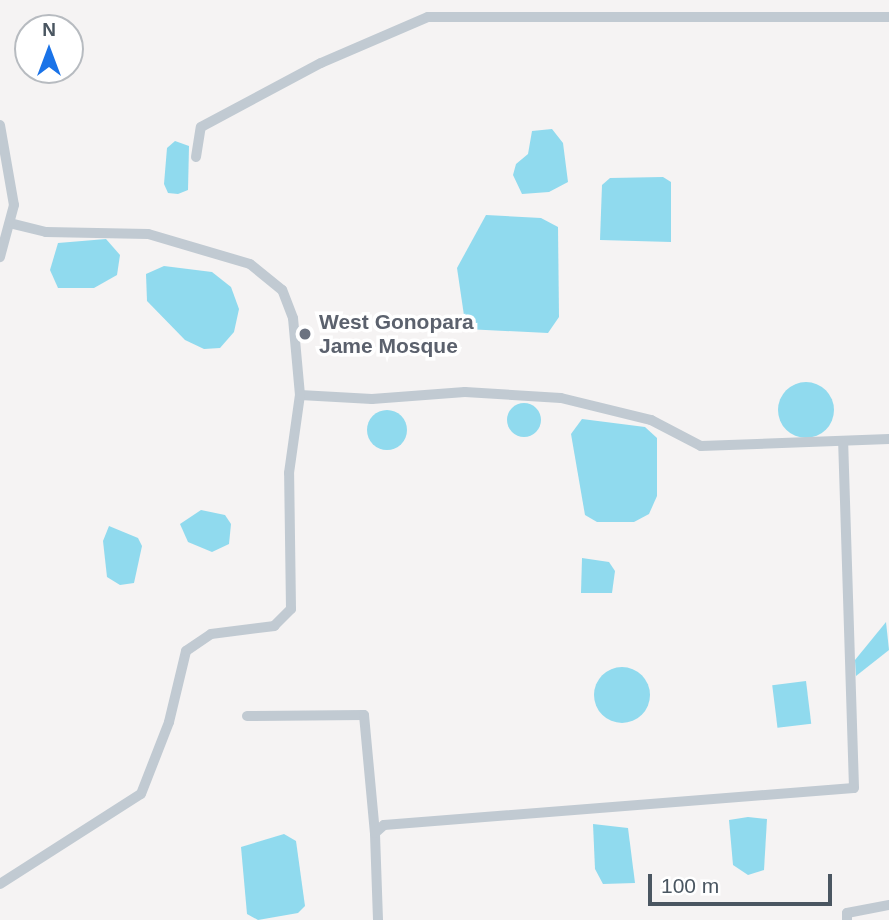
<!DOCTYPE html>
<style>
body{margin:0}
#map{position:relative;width:889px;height:920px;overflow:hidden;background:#f5f3f3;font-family:Helvetica,sans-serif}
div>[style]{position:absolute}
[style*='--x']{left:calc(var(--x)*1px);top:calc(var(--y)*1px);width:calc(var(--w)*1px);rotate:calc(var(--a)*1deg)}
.water>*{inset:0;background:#90daee;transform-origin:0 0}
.round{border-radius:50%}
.street>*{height:10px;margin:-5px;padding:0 5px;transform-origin:5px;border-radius:5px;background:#c1cad2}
.dots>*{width:19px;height:19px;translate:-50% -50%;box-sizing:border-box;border:4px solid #fff;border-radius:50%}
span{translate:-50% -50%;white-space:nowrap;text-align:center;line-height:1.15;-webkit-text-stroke:7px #fff;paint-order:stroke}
.worship-label{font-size:21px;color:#5b616d;font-weight:700}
.left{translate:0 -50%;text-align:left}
.north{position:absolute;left:14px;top:14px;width:70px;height:70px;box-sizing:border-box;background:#fff;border:2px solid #b7bbc0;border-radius:50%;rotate:0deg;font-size:19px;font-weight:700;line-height:28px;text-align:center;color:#4a5661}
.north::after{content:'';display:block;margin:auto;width:24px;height:32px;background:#1a73e8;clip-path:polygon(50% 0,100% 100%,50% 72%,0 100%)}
.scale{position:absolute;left:648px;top:874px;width:184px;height:32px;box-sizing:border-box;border:4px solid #4a5661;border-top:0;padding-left:9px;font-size:21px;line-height:24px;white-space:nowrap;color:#4a5661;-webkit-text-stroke:5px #fff;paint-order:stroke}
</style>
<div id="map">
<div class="water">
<i style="clip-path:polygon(552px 129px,563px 143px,568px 182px,549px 192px,522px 194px,513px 175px,516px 164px,528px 154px,532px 131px)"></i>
<i style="clip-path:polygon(175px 141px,189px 146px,188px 190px,178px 194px,168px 193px,164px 184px,167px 148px)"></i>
<i style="clip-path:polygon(663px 177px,671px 182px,671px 242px,600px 240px,602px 185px,610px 178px)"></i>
<i style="clip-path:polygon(486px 215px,541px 218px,558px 227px,559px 317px,548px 333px,466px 329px,457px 268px)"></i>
<i style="clip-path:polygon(106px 239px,120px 255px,117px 275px,94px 288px,58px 288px,50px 270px,58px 243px)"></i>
<i style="clip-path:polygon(164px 266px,212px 272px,231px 287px,239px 309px,234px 332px,220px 348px,204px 349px,185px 340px,147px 301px,146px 274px)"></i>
<i class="round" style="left:778px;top:382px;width:56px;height:56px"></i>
<i class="round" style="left:507px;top:403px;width:34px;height:34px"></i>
<i class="round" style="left:367px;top:410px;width:40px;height:40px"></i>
<i style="clip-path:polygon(582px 419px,645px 427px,657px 438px,657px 496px,649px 514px,634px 522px,597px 522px,585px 515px,571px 434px)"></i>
<i style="clip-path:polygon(201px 510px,225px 515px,231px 524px,229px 544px,212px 552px,188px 542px,180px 524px)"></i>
<i style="clip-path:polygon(109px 526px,138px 538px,142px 546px,134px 583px,120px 585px,107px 577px,103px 541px)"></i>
<i style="clip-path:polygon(582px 558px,609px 562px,615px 571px,612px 593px,581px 593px)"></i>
<i style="clip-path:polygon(886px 622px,889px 650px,856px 676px,855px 660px)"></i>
<i class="round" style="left:594px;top:667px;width:56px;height:56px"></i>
<i style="left:806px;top:681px;width:43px;height:34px;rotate:83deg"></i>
<i style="clip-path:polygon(748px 817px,767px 819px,764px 870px,748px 875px,733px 865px,729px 820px)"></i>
<i style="clip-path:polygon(593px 824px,628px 828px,635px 883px,603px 884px,595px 869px)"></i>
<i style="clip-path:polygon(284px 834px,296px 841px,305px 906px,298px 913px,258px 920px,247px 914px,241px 847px)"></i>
</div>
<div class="street">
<i style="--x:0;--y:125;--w:81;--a:80.1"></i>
<i style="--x:14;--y:205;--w:54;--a:105.1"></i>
<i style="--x:196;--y:157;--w:30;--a:-81"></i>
<i style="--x:201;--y:127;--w:136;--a:-28.1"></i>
<i style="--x:321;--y:63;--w:116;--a:-23.3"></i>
<i style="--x:428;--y:17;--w:461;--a:0"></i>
<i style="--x:300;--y:395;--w:72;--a:3.2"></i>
<i style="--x:372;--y:399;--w:93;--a:-4.3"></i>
<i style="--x:465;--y:392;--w:96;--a:3.6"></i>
<i style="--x:561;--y:398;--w:93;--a:13.7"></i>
<i style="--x:651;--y:420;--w:56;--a:27.5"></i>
<i style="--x:701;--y:446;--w:188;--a:-2.1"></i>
<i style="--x:247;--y:716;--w:117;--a:-0.5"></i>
<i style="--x:364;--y:715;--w:119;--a:84.7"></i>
<i style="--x:0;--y:884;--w:167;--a:-32.6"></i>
<i style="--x:141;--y:794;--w:77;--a:-68.7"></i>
<i style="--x:169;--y:722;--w:73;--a:-76.5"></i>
<i style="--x:186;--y:651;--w:30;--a:-34"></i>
<i style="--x:211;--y:634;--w:64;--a:-7.2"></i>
<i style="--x:274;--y:626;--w:24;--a:-45"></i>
<i style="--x:291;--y:609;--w:136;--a:-90.8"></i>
<i style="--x:289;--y:473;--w:79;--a:-82"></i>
<i style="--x:300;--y:395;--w:77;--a:-95.2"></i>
<i style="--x:293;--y:318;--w:30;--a:-111"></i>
<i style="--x:282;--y:290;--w:41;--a:-140.9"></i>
<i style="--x:250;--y:264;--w:106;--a:-163.6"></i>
<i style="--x:148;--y:234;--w:102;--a:-178.9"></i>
<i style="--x:46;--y:232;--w:34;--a:-166"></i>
<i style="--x:378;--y:920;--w:87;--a:-92"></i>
<i style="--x:375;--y:833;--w:12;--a:-42"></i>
<i style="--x:384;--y:825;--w:471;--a:-4.5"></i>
<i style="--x:854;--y:788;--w:345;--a:-91.8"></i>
<i style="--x:847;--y:920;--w:7;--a:-90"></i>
<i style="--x:847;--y:913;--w:43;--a:-10.8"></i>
</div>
<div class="dots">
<i style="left:305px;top:334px;background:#6b7280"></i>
</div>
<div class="worship-label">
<span class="left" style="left:319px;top:334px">West Gonopara<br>Jame Mosque</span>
</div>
<div class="north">N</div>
<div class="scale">100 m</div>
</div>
